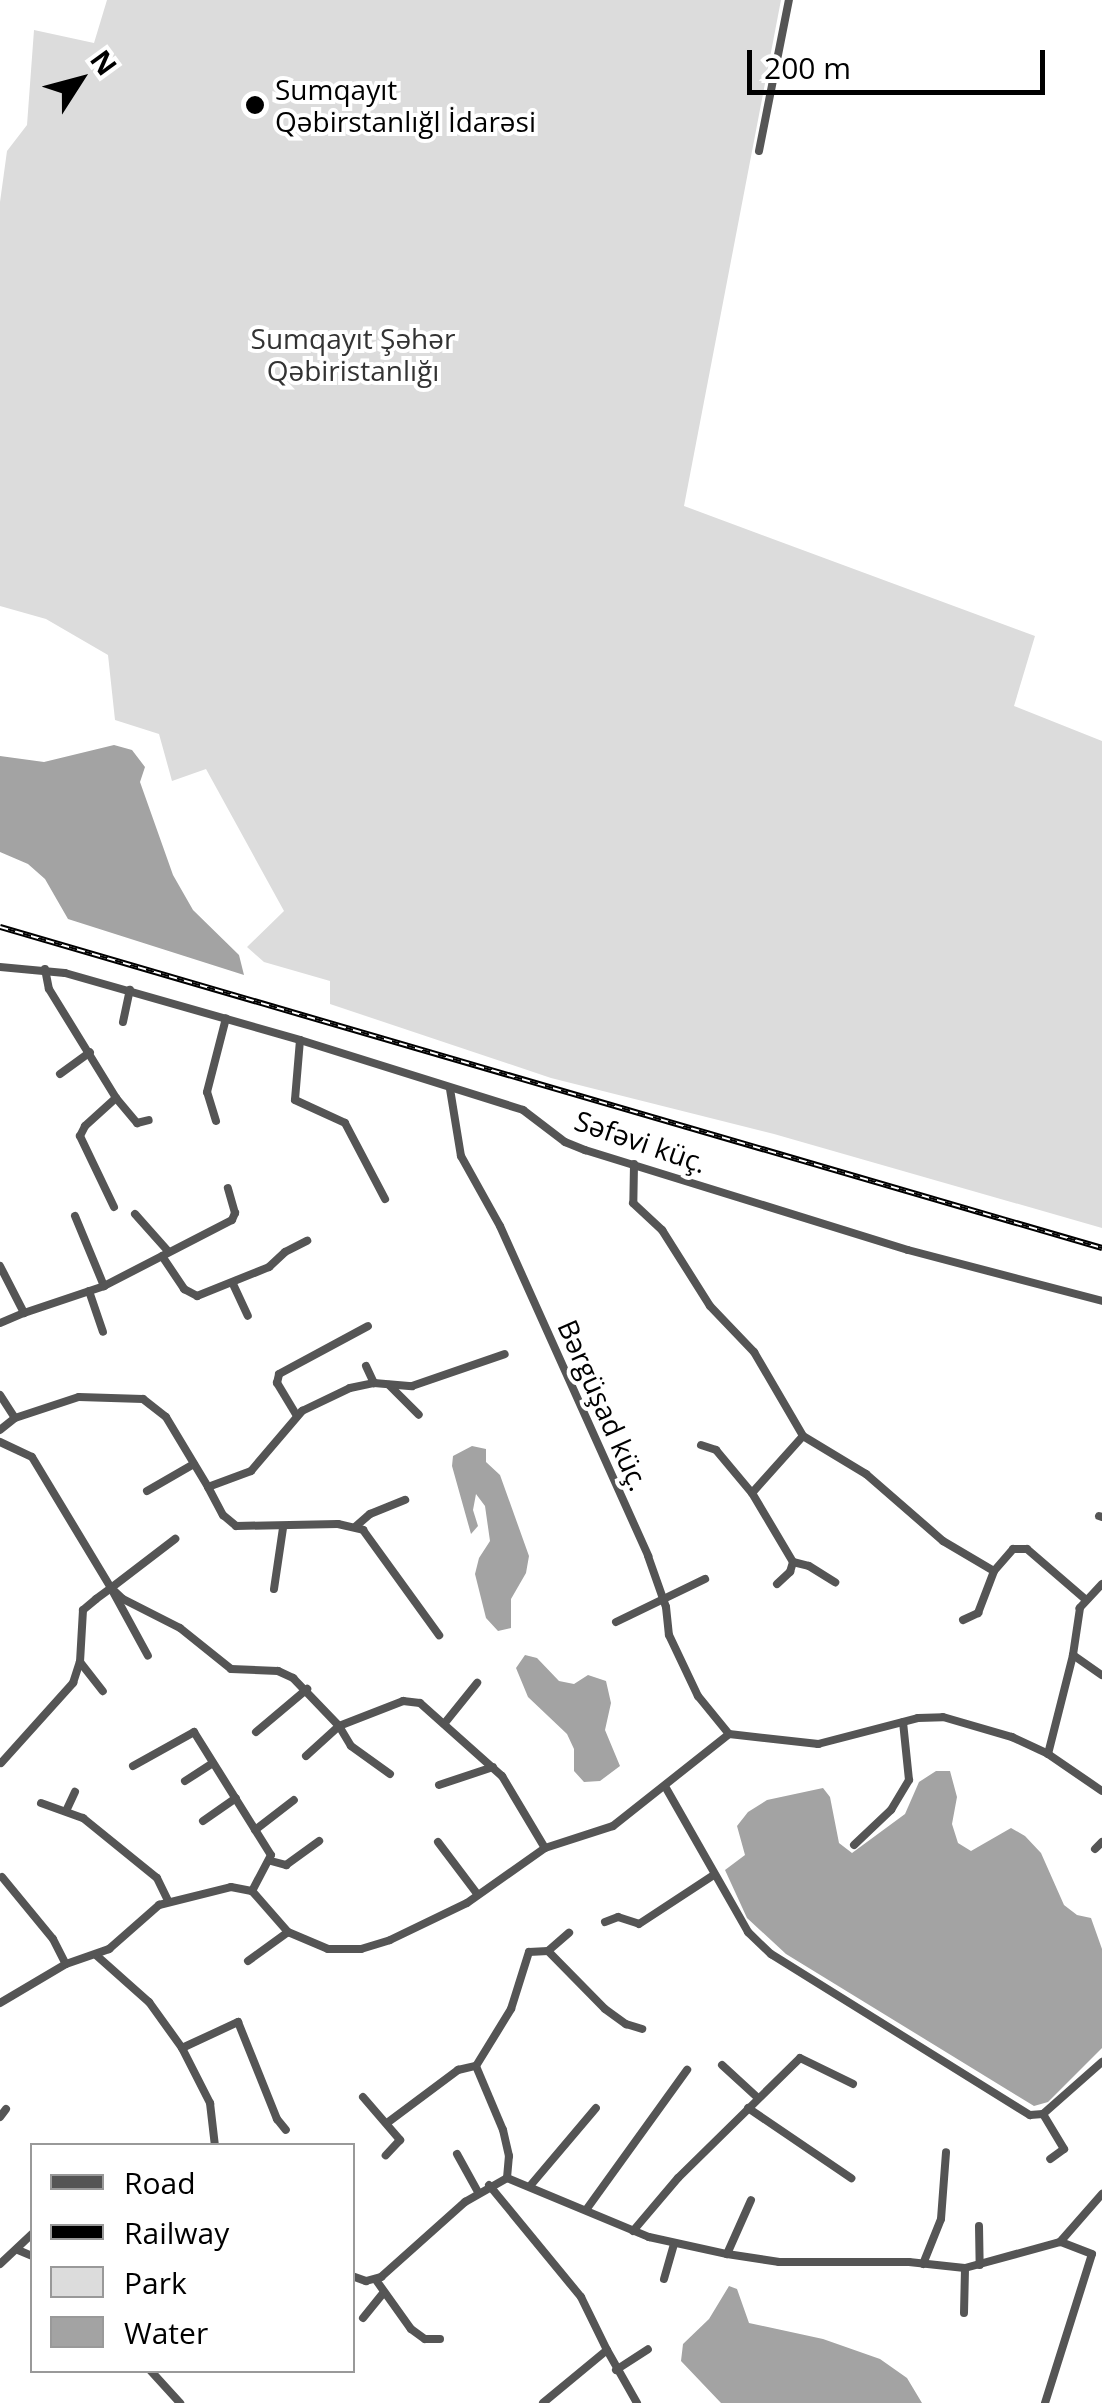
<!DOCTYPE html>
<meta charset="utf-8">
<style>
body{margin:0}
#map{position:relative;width:1102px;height:2403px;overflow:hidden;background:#fff;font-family:"Open Sans",sans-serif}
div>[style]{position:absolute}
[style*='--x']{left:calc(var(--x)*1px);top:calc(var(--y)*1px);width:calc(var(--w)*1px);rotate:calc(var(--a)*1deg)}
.green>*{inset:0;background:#dcdcdc}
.water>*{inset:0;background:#a3a3a3}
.street>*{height:8px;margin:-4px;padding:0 4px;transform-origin:4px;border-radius:4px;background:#555}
.rail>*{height:6px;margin-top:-3px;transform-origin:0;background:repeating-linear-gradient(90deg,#fff 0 8px,#000 0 16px);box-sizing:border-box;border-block:2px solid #000}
.dots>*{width:28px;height:28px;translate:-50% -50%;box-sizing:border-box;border:5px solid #fff;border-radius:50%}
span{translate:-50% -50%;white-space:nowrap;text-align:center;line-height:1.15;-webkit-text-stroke:8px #fff;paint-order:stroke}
.poi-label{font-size:28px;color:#000}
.left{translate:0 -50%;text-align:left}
.park-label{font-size:28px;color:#333}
.street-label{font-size:28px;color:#000}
.legend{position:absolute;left:30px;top:2143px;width:325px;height:230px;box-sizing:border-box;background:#fff;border:2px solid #999;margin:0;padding:12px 18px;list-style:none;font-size:30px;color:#000}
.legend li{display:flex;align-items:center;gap:20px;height:50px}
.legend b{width:50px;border:2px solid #999}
.north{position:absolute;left:30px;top:30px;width:100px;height:100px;-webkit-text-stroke:8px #fff;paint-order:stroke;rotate:54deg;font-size:28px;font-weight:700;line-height:40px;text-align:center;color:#000}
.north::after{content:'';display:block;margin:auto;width:35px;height:45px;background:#000;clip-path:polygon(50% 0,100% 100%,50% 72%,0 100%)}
.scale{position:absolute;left:747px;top:50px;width:298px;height:45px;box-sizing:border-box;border:5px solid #000;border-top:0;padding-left:12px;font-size:30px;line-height:35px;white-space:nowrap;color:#000;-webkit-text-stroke:8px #fff;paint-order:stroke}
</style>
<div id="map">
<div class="green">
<i style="clip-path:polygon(107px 0,781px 0,684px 506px,1035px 636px,1014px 706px,1102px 741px,1102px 1228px,774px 1134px,551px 1078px,330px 1004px,330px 981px,264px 962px,247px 947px,284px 911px,206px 769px,172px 781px,159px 734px,115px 720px,108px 655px,46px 619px,0 606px,0 202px,7px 151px,27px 125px,34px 30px,94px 43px)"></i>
</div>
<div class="water">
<i style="clip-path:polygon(114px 745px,132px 750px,145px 767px,140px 782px,173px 875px,193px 910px,239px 955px,244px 975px,68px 919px,45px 879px,28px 864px,0 852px,0 756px,44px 762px)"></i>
<i style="clip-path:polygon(472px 1446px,486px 1449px,486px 1462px,500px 1475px,529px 1556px,526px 1573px,511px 1599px,511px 1628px,498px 1631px,486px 1618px,475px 1574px,479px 1558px,490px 1541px,485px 1506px,476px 1494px,473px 1510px,478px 1526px,471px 1534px,452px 1466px,453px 1456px)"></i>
<i style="clip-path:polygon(525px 1655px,537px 1658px,559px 1681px,574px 1684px,588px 1675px,606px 1681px,611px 1703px,605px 1730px,620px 1766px,600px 1781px,584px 1782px,574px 1771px,574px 1749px,567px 1734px,528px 1697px,516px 1668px)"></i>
<i style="clip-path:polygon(936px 1771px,950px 1771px,957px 1797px,952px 1824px,958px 1843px,971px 1851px,1011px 1828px,1025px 1836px,1041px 1853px,1064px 1905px,1077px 1915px,1091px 1918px,1102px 1949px,1102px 2048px,1048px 2102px,1034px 2106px,786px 1954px,747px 1918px,725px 1870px,745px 1855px,737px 1826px,748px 1812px,767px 1800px,823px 1788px,830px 1797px,839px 1843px,852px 1853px,905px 1814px,919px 1782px)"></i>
<i style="clip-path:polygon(729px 2286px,737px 2289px,749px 2323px,823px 2339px,880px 2359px,907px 2378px,922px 2403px,721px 2403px,681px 2361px,683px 2344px,709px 2319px)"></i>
</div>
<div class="street">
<i style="--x:759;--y:151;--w:154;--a:-78.8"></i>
<i style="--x:0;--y:967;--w:65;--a:5.3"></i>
<i style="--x:65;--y:973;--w:244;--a:15.9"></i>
<i style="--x:300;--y:1040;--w:234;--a:17.4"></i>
<i style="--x:523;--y:1110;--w:53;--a:37.3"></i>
<i style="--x:565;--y:1142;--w:22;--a:22"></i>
<i style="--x:585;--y:1150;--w:338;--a:17.2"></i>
<i style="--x:908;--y:1250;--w:201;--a:14.7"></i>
<i style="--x:45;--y:969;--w:20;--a:79"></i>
<i style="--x:49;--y:989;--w:128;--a:58.4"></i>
<i style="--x:116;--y:1098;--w:33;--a:50"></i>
<i style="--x:137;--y:1123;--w:12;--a:-14"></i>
<i style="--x:123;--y:1022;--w:33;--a:-78"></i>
<i style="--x:300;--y:1040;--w:60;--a:94.8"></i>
<i style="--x:295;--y:1100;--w:55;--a:24.7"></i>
<i style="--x:345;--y:1123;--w:86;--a:62.2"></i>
<i style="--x:60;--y:1074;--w:37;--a:-36"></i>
<i style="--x:450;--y:1089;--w:68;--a:80.7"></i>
<i style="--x:461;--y:1156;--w:80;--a:60.9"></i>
<i style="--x:500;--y:1226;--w:362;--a:65.8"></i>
<i style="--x:648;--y:1556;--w:54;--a:70.6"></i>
<i style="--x:666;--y:1607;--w:28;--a:84"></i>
<i style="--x:669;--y:1635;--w:68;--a:64.6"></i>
<i style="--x:698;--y:1696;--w:49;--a:50.8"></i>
<i style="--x:216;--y:1121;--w:30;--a:-107"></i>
<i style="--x:207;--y:1092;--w:76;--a:-75.6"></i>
<i style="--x:634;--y:1164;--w:39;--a:91"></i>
<i style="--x:633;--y:1203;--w:40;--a:43"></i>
<i style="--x:662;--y:1230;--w:90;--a:57.7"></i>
<i style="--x:710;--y:1306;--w:64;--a:46.3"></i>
<i style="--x:754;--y:1352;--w:97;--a:59.7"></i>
<i style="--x:114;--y:1207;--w:79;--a:-115.6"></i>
<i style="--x:80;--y:1136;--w:11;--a:-63"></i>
<i style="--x:85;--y:1126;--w:42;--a:-42.1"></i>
<i style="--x:135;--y:1214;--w:50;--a:48.3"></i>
<i style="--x:75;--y:1216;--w:76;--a:67.5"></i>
<i style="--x:162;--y:1256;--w:40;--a:56"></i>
<i style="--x:184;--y:1289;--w:15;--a:28"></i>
<i style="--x:197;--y:1296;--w:78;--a:-21.9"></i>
<i style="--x:269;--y:1267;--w:22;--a:-43"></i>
<i style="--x:285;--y:1252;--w:25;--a:-27"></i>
<i style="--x:0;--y:1266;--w:53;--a:62.9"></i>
<i style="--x:24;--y:1313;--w:84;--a:-18.6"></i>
<i style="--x:104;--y:1286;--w:144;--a:-27.3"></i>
<i style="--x:232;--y:1220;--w:8;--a:-67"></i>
<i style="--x:235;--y:1213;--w:26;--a:-106"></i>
<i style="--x:233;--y:1284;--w:35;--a:65"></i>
<i style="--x:89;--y:1291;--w:43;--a:71.1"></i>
<i style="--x:0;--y:1323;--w:26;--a:-23"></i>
<i style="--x:366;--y:1366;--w:19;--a:65"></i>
<i style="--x:389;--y:1385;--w:42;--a:45"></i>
<i style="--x:0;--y:1395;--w:27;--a:57"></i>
<i style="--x:297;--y:1416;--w:39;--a:-121"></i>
<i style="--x:277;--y:1383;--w:9;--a:-77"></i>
<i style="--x:279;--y:1374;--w:101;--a:-28.3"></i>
<i style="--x:0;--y:1430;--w:19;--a:-39"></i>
<i style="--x:15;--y:1418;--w:67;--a:-18.2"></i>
<i style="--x:79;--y:1397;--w:64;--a:1.8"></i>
<i style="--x:143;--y:1399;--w:29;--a:38"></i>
<i style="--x:166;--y:1417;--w:82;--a:59"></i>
<i style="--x:208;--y:1487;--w:46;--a:-20.4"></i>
<i style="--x:251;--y:1471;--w:79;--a:-49.6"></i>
<i style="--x:302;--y:1411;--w:53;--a:-25.6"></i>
<i style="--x:350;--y:1388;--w:25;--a:-12"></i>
<i style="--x:374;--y:1383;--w:38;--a:5"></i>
<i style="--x:412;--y:1386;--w:98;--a:-19"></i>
<i style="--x:0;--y:1442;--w:35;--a:25"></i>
<i style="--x:32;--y:1457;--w:153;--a:58.9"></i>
<i style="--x:111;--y:1588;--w:16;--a:43"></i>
<i style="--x:123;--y:1599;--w:64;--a:27"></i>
<i style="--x:180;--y:1628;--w:65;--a:38.8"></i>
<i style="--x:231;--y:1669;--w:47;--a:2.4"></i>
<i style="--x:278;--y:1671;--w:17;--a:25"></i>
<i style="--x:293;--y:1678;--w:66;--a:46.2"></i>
<i style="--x:339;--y:1726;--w:69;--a:-21.3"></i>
<i style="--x:403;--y:1701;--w:17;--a:7"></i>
<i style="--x:420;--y:1703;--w:110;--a:41.7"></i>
<i style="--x:502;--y:1776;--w:84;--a:59.2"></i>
<i style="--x:701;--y:1445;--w:16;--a:18"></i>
<i style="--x:716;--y:1450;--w:56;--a:50.1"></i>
<i style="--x:208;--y:1487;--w:32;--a:62"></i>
<i style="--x:223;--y:1515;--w:17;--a:40"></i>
<i style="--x:236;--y:1526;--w:102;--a:-1.1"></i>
<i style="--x:338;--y:1524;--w:26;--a:13"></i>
<i style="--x:363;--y:1530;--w:130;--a:54.1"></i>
<i style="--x:147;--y:1491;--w:54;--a:-29.9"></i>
<i style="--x:1099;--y:1516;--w:3;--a:18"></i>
<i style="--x:355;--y:1527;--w:20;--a:-41"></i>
<i style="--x:370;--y:1514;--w:38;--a:-22"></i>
<i style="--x:793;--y:1562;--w:16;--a:14"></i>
<i style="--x:809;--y:1566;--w:31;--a:32"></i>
<i style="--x:777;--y:1584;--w:18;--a:-43"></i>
<i style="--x:790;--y:1572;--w:10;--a:-73"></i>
<i style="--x:793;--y:1562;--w:80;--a:-120.7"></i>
<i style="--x:752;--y:1493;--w:76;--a:-48.2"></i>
<i style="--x:803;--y:1436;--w:74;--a:31.1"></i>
<i style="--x:866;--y:1474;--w:102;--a:41"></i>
<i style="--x:943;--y:1541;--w:59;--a:30.5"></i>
<i style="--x:994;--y:1571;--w:29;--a:-49"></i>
<i style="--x:1013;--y:1549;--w:14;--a:0"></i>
<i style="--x:1027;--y:1549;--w:77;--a:40.8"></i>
<i style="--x:1102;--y:1584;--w:33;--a:133"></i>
<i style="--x:1080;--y:1608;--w:48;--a:98.5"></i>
<i style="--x:1073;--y:1655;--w:35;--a:35"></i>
<i style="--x:111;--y:1588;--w:81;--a:-37.4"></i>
<i style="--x:274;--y:1589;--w:62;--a:-81.6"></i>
<i style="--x:963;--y:1620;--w:17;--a:-25"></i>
<i style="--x:978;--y:1613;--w:45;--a:-69.1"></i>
<i style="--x:616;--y:1622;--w:99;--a:-25.8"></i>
<i style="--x:80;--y:1662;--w:37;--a:52"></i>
<i style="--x:444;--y:1724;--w:53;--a:-51.2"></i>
<i style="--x:256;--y:1732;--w:67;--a:-40.1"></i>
<i style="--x:1048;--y:1754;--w:102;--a:-75.8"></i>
<i style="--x:306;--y:1756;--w:45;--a:-42.3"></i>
<i style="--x:339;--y:1726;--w:23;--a:59"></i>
<i style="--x:351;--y:1746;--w:48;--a:35.7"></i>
<i style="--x:1;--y:1763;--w:108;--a:-48"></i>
<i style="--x:73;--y:1683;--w:22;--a:-72"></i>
<i style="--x:80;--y:1662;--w:52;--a:-86.7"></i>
<i style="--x:83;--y:1610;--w:17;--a:-40"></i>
<i style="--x:96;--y:1599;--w:19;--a:-36"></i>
<i style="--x:111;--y:1588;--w:77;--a:61.4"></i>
<i style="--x:133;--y:1766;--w:70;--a:-29.1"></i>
<i style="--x:194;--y:1732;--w:145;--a:58"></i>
<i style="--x:271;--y:1855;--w:41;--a:117.8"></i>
<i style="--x:185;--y:1781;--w:33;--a:-33"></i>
<i style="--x:439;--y:1785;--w:57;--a:-18.4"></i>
<i style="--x:666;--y:1788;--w:166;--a:60.3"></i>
<i style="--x:748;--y:1932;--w:32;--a:44"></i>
<i style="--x:771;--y:1954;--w:305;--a:31.9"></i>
<i style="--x:1030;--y:2115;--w:13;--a:-4"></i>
<i style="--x:1043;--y:2114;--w:79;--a:-41.4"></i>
<i style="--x:41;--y:1803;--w:45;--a:19.7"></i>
<i style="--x:83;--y:1818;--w:95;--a:39"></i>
<i style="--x:157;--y:1878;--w:25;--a:64"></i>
<i style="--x:67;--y:1809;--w:19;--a:-65"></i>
<i style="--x:203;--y:1821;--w:40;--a:-34.9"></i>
<i style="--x:255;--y:1830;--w:49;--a:-37.6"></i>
<i style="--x:438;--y:1842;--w:66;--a:53"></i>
<i style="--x:854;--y:1845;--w:51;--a:-43.4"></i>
<i style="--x:891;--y:1810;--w:35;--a:-59"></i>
<i style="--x:909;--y:1780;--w:58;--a:-95.9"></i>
<i style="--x:1095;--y:1849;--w:10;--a:-45"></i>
<i style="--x:271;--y:1861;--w:16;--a:15"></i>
<i style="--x:286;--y:1865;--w:41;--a:-36"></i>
<i style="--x:2;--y:1877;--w:80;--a:50.6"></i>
<i style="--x:53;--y:1939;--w:28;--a:63"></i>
<i style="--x:605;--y:1922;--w:14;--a:-21"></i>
<i style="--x:618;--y:1917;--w:22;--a:18"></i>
<i style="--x:639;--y:1924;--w:90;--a:-33.2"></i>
<i style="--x:548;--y:1951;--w:28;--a:-41"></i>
<i style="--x:96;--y:1955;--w:71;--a:41.6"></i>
<i style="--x:149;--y:2002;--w:57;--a:54.3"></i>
<i style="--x:182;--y:2048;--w:62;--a:63"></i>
<i style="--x:210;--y:2103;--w:43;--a:83.4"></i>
<i style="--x:248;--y:1961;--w:49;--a:-35.9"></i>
<i style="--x:0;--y:2003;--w:77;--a:-30.6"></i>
<i style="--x:66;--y:1964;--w:46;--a:-19.2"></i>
<i style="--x:109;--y:1949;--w:67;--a:-41.3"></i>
<i style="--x:159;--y:1905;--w:74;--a:-14"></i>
<i style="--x:231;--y:1887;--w:21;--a:11"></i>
<i style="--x:252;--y:1891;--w:55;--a:48.7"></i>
<i style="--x:288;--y:1932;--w:43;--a:23"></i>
<i style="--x:328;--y:1949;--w:33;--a:0"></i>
<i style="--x:361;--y:1949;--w:30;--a:-17"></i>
<i style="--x:390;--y:1940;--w:85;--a:-25.7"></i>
<i style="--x:467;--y:1903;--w:95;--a:-35.2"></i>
<i style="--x:545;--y:1848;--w:71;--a:-17.9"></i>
<i style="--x:613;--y:1826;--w:148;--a:-38.4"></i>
<i style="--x:729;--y:1734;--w:90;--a:6.4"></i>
<i style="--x:818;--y:1744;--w:103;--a:-14.6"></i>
<i style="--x:918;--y:1718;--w:25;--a:-2"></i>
<i style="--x:943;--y:1717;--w:72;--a:16.2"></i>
<i style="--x:1012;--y:1737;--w:40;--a:25"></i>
<i style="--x:1048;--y:1754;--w:65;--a:34.4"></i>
<i style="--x:182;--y:2048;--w:62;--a:-24.9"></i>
<i style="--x:238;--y:2022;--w:105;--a:68.1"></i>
<i style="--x:277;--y:2119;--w:14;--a:51"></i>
<i style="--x:722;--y:2065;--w:49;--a:42.5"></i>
<i style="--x:363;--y:2097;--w:57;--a:49.3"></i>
<i style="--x:400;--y:2140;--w:21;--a:133"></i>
<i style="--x:748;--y:2108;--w:125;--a:34.2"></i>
<i style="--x:1043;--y:2114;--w:41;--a:59"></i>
<i style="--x:1064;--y:2149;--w:17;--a:144"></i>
<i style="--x:0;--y:2117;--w:10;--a:-53"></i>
<i style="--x:387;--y:2123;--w:89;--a:-36.7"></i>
<i style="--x:458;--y:2070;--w:18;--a:-13"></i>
<i style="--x:457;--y:2154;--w:43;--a:61.1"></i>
<i style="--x:507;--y:2178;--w:22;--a:-85"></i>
<i style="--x:509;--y:2156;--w:27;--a:-103"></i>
<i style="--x:503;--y:2130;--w:69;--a:-112.9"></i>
<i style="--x:476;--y:2066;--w:67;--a:-58.4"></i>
<i style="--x:511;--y:2009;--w:60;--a:-72.5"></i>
<i style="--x:529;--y:1952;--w:19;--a:-3"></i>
<i style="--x:548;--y:1951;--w:81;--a:45.5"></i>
<i style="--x:605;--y:2009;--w:26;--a:36"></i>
<i style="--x:626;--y:2024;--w:17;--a:17"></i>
<i style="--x:489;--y:2185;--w:145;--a:50.6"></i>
<i style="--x:581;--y:2297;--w:59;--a:63.9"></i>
<i style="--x:607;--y:2350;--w:83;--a:140.4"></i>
<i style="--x:530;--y:2186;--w:102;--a:-49.8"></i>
<i style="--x:586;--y:2210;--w:173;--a:-54.2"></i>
<i style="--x:979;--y:2226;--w:39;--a:89"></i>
<i style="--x:633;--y:2231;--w:70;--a:-49.7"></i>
<i style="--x:678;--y:2178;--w:171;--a:-44.5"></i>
<i style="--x:800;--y:2058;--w:59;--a:26.1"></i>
<i style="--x:18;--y:2250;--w:15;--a:23"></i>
<i style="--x:727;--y:2254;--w:59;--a:-66"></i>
<i style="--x:0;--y:2264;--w:44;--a:-43.2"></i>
<i style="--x:923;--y:2264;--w:48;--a:-68.2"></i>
<i style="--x:941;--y:2219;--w:67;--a:-85.7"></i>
<i style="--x:352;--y:2276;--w:15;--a:20"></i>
<i style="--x:366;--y:2281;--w:16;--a:-15"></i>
<i style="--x:381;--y:2277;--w:113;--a:-41.8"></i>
<i style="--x:465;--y:2202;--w:48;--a:-29.7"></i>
<i style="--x:507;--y:2178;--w:154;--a:22.6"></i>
<i style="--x:649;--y:2237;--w:80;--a:12.3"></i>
<i style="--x:727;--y:2254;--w:53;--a:8.7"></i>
<i style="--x:779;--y:2262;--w:130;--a:0"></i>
<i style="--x:909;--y:2262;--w:56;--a:6.1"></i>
<i style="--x:965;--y:2268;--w:98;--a:-15.3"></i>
<i style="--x:1060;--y:2242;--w:64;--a:-48.8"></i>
<i style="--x:664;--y:2279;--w:37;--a:-74"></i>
<i style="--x:376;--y:2280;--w:60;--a:54.5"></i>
<i style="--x:411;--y:2329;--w:17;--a:36"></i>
<i style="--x:425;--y:2339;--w:15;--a:0"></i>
<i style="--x:964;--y:2313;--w:45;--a:-88.7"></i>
<i style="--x:363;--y:2318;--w:32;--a:-51"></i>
<i style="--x:607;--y:2350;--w:61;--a:60.5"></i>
<i style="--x:150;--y:2370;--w:45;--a:47.7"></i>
<i style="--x:616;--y:2370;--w:38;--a:-33"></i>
<i style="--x:1045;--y:2403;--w:156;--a:-72.5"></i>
<i style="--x:1092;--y:2254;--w:34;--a:-159"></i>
</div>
<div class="rail">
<i style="--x:0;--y:927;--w:1148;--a:16.24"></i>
</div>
<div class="dots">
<i style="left:255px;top:105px;background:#000"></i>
</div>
<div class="poi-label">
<span class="left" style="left:275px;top:105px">Sumqayıt<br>Qəbirstanlığl İdarəsi</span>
</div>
<div class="park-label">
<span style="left:353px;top:354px">Sumqayıt Şəhər<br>Qəbiristanlığı</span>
</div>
<div class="street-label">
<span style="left:641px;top:1141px;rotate:19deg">Səfəvi küç.</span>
<span style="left:604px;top:1405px;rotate:66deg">Bərgüşad küç.</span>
</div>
<ul class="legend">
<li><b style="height:12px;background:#555"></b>Road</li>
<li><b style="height:12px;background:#000"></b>Railway</li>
<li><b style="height:28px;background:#dcdcdc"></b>Park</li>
<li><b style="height:28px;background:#a3a3a3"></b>Water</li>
</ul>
<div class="north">N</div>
<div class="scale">200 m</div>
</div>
